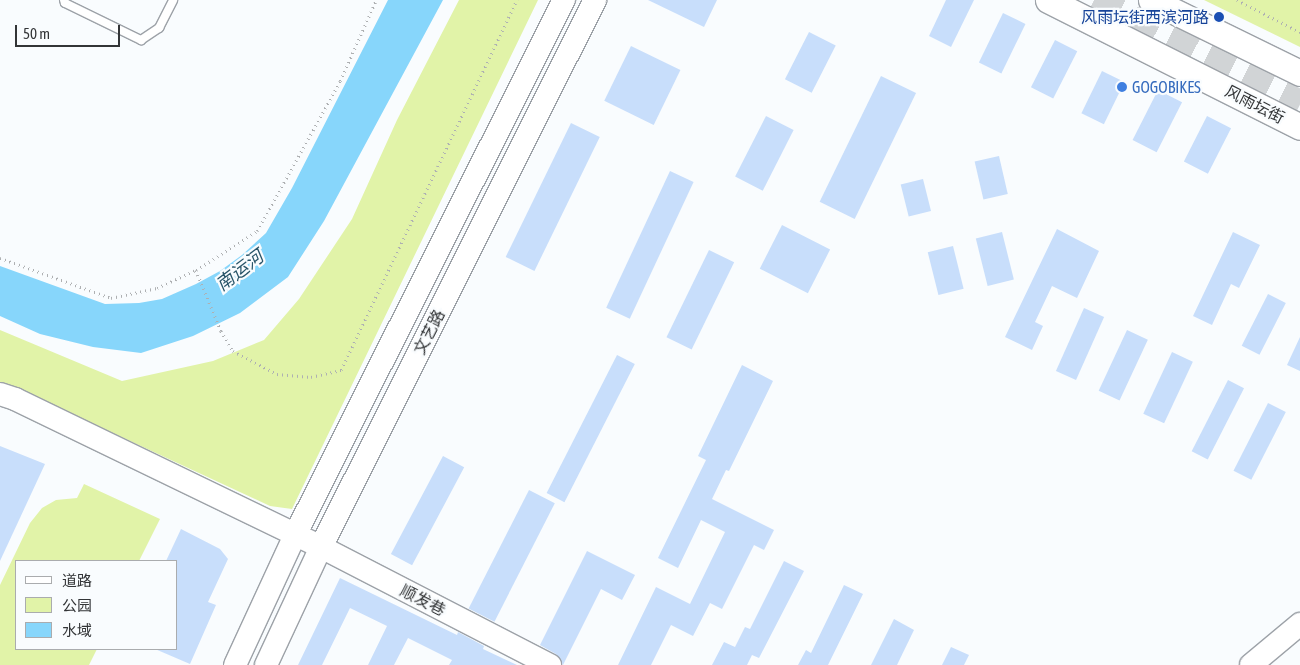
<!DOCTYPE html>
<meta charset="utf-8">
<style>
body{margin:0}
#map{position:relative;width:1300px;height:665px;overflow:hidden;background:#f9fcfe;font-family:"Asap Condensed","Noto Sans SC",sans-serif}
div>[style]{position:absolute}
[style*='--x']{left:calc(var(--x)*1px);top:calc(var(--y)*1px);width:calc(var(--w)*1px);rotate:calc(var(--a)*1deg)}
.green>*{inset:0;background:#e1f3a8}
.water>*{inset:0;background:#87d6fb}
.building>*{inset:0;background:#c8defb;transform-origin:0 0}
.highway-tunnel>*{height:28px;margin-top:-14px;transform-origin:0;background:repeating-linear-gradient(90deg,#d1d4d6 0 28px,transparent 0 42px)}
.path>*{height:2.5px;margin-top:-1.25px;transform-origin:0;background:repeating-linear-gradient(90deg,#aeb0b2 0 1px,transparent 0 5px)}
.roads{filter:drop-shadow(1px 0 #9da2a8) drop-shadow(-1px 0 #9da2a8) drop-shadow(0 1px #9da2a8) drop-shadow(0 -1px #9da2a8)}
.lane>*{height:8px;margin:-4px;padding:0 4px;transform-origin:4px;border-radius:4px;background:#fff}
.secondary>*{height:22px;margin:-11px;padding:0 11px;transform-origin:11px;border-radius:11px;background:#fff}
.primary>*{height:25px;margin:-12.5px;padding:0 12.5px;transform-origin:12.5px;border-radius:12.5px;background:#fff}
.dots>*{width:14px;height:14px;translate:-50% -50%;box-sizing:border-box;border:2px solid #f9fcfe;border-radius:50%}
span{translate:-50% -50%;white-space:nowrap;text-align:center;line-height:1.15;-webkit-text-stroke:4.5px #f9fcfe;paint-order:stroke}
.transit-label{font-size:16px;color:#164399}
.right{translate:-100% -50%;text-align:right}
.shop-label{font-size:16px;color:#366cbe}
.left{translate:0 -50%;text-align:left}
.street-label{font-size:16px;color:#333537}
.water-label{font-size:18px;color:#295569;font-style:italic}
.legend{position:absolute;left:15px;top:560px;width:162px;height:90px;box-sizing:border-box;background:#f9fcfe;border:1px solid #aaacae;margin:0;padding:6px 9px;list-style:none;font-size:15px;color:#333537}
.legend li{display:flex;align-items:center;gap:10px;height:25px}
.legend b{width:25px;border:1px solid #aaacae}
.scale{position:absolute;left:15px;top:25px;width:105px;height:22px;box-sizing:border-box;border:2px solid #333537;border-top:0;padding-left:6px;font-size:15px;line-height:18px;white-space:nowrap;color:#333537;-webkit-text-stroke:4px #f9fcfe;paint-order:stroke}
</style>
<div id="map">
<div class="green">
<i style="clip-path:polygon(459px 0,538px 0,292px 509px,270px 506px,31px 395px,0 383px,0 330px,122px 381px,213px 361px,264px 340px,299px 299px,352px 219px,397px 120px)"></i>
<i style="clip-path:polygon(1204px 0,1300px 0,1300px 47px)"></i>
<i style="clip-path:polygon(84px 484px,160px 519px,139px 561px,16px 561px,16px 649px,97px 649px,89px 665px,0 665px,0 585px,30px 523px,42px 508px,56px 500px,77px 498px)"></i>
</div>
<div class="water">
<i style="clip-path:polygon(388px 0,443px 0,324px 221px,288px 277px,240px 313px,193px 336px,141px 353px,93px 347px,40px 334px,0 316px,0 266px,105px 304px,139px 303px,162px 299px,196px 284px,220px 271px,242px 255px,266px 233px,292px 188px)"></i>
</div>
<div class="building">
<i style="clip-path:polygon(648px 0,717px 0,704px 27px)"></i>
<i style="clip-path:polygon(946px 0,974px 0,951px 47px,929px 36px)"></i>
<i style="left:1003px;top:13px;width:25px;height:55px;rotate:26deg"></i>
<i style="left:809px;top:32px;width:30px;height:53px;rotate:27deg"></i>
<i style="left:1055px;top:40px;width:25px;height:53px;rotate:27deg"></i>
<i style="left:631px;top:46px;width:55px;height:61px;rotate:26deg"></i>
<i style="left:1102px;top:71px;width:25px;height:47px;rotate:26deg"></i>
<i style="left:881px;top:76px;width:39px;height:140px;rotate:26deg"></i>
<i style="left:1158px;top:90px;width:27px;height:56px;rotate:27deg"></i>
<i style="left:766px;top:116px;width:31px;height:68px;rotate:27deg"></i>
<i style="left:1207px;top:116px;width:27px;height:51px;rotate:27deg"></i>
<i style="left:571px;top:123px;width:32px;height:149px;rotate:26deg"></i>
<i style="left:999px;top:156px;width:39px;height:25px;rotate:77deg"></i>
<i style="left:670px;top:171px;width:26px;height:151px;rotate:25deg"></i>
<i style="left:923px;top:179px;width:33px;height:23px;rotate:76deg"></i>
<i style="left:782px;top:225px;width:54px;height:49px;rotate:27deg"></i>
<i style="clip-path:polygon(1057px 229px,1099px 251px,1077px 298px,1052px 286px,1035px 322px,1043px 326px,1032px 350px,1005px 337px)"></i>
<i style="left:1002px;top:232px;width:49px;height:27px;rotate:76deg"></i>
<i style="clip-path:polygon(1233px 232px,1260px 245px,1239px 288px,1231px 284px,1212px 325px,1193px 316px)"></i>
<i style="left:953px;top:246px;width:44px;height:26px;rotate:76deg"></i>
<i style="left:709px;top:250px;width:28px;height:97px;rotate:26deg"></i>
<i style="left:1268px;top:294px;width:20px;height:58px;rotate:27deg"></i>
<i style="left:1084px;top:308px;width:22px;height:69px;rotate:24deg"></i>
<i style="left:1127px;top:330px;width:23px;height:67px;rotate:25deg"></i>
<i style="clip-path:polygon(1300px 337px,1300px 371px,1287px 365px)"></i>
<i style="left:1172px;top:352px;width:23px;height:68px;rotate:25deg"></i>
<i style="left:617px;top:355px;width:20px;height:155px;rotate:27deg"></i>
<i style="clip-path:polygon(742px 365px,773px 381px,729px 471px,726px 470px,712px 499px,774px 530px,764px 550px,754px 545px,722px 609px,710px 603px,693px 636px,671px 625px,651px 665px,618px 665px,656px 587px,690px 604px,725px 532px,701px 520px,678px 568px,658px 558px,706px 460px,698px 456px)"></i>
<i style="left:1228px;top:380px;width:18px;height:80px;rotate:27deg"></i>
<i style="left:1268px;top:403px;width:20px;height:76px;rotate:27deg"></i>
<i style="clip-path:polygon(0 446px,45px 464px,0 561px)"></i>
<i style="left:443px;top:456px;width:24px;height:111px;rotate:28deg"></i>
<i style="left:529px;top:490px;width:29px;height:133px;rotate:27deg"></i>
<i style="clip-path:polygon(181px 529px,220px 549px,228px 559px,208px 602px,216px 605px,190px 664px,155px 649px,176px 649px,176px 561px,166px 561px)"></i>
<i style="clip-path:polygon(587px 551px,635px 575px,622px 600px,601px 589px,563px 665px,556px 654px,540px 645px)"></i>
<i style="clip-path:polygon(784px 561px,804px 571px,759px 658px,752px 655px,747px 665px,712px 665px,724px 642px,735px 647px,745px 627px,750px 629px)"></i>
<i style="clip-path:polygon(340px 578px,457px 635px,458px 632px,484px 646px,483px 649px,517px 665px,449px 665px,452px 660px,408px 638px,394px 665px,368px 665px,387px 626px,350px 608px,322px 665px,298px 665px)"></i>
<i style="clip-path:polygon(844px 585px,863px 594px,828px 665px,798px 665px,806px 650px,811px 653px)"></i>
<i style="clip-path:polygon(894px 619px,914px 630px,897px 665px,871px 665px)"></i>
<i style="clip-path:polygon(951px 647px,969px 655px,964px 665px,942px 665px)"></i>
</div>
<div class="highway-tunnel">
<i style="--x:1094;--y:0;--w:231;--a:26.8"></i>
</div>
<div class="path">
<i style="--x:1237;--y:0;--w:71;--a:26.9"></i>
<i style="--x:0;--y:258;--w:118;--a:19.8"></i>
<i style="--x:111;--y:298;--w:47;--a:-12.3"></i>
<i style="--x:157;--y:288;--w:43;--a:-24.8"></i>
<i style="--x:196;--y:270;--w:72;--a:-32.6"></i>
<i style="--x:257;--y:231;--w:171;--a:-61"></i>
<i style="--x:340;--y:81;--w:89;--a:-66"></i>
<i style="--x:196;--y:270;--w:66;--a:67.7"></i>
<i style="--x:221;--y:331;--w:23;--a:59"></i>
<i style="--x:233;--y:351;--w:50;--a:27.6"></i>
<i style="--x:277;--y:374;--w:34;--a:5"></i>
<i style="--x:311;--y:377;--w:31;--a:-13"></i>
<i style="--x:341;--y:370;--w:410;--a:-64.6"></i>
</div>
<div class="roads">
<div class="lane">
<i style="--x:64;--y:0;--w:3;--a:72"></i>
<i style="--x:65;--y:3;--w:85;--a:26"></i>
<i style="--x:141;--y:40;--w:22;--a:-34"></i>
<i style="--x:159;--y:28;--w:31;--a:-63"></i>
</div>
<div class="secondary">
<i style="--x:0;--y:394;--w:16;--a:18"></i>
<i style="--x:15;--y:399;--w:340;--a:25.8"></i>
<i style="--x:321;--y:547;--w:258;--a:27.3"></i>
<i style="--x:235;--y:665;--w:143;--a:-65.2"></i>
<i style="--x:295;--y:535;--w:599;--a:-63.31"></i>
<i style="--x:266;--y:665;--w:130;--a:-65"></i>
<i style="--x:321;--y:547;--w:612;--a:-63.39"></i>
<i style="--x:1251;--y:665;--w:64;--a:-39.9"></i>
</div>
<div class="primary">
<i style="--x:1048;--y:0;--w:282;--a:26.7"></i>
<i style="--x:1151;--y:0;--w:166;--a:26.1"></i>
</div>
</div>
<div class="dots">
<i style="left:1219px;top:17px;background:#1a4fb4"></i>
<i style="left:1122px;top:87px;background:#3f7fe0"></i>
</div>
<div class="transit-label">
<span class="right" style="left:1209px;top:17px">风雨坛街西滨河路</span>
</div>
<div class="shop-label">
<span class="left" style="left:1132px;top:87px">GOGOBIKES</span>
</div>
<div class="street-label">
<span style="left:1255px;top:104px;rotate:27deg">风雨坛街</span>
<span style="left:429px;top:332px;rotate:-63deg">文艺路</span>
<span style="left:423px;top:600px;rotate:27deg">顺发巷</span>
</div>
<div class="water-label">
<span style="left:240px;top:271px;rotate:-37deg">南运河</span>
</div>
<ul class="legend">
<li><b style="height:6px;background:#fff"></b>道路</li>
<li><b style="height:14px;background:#e1f3a8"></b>公园</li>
<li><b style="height:14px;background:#87d6fb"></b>水域</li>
</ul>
<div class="scale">50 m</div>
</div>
